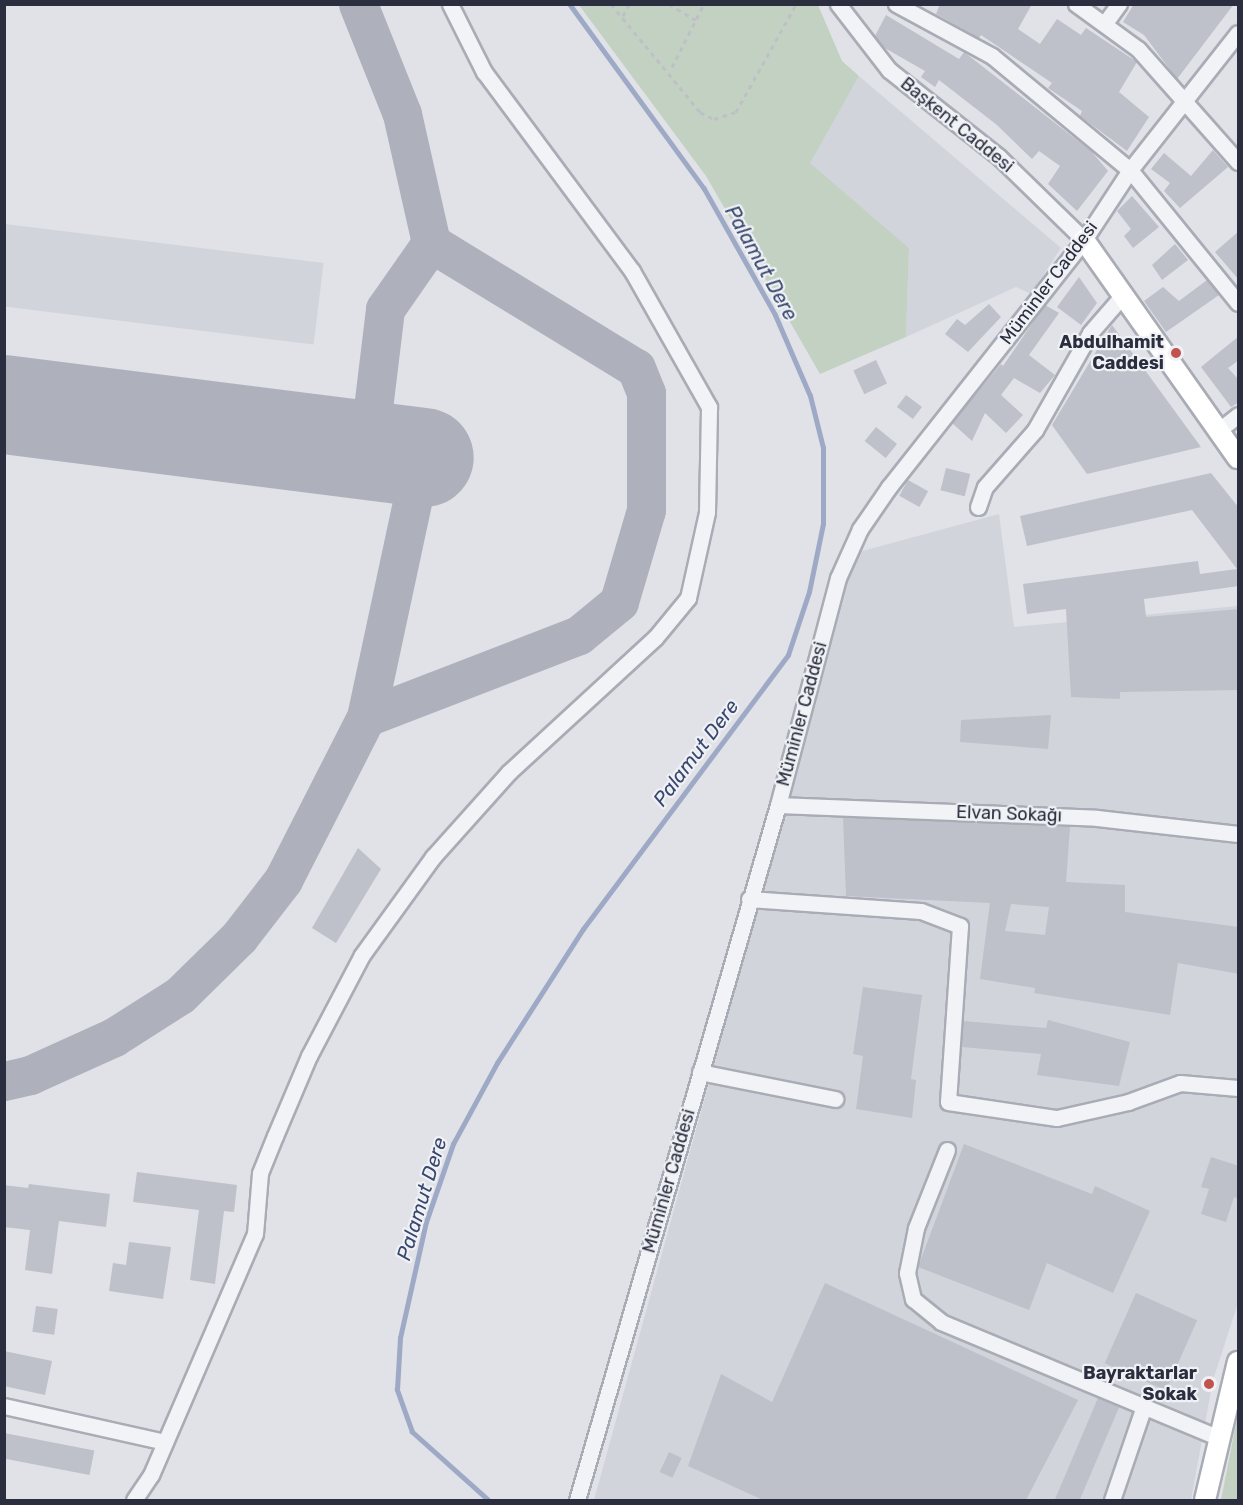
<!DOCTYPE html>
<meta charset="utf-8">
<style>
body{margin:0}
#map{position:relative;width:1243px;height:1505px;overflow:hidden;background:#e0e2e8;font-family:Rubik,sans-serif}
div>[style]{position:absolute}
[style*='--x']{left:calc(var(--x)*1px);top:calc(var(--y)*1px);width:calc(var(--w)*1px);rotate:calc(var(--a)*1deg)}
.built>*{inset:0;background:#d2d4dc;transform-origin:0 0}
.green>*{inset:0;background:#c3d1c2}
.stream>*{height:4.5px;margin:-2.25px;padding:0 2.25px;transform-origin:2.25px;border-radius:2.25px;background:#9eaac5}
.taxiway>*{height:39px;margin:-19.5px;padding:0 19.5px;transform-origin:19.5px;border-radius:19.5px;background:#aeb0bc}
.runway>*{height:99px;margin:-49.5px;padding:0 49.5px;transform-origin:49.5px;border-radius:49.5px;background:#aeb0bc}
.building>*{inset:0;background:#bec0ca;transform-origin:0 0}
.path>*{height:3px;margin-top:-1.5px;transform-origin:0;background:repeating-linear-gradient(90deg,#bec0c6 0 4.5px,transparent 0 9px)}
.roads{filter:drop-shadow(2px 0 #a9acb5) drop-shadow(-2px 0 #a9acb5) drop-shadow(0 2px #a9acb5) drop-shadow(0 -2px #a9acb5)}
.minor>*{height:15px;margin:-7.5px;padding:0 7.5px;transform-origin:7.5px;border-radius:7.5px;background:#f2f3f6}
.major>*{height:20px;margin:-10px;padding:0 10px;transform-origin:10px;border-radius:10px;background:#fff}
.dots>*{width:16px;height:16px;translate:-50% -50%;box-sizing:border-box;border:3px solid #eff1f5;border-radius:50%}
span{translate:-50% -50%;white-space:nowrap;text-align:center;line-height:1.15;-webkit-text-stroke:4.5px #eff1f5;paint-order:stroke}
.street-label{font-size:18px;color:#2a2e3e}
.poi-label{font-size:18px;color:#2a2e3e;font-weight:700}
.right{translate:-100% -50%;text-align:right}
.water-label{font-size:20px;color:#38476e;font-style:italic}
.frame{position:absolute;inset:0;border:6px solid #2a2e3e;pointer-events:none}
</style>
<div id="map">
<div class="built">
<i style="clip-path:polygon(859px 76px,1061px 248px,1031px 294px,1016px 287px,906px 337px,909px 248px,809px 163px)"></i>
<i style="left:5px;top:224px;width:321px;height:82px;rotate:7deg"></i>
<i style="clip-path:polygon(999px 514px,1014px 627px,1238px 606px,1238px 1303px,1213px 1380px,1191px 1500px,594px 1500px,855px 553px)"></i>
</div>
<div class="green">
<i style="clip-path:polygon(579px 5px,818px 5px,842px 61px,859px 76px,810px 163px,909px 248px,906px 337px,820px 374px,706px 176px)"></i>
<i style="clip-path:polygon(1238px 1415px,1238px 1500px,1221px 1500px,1236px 1424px)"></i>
</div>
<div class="stream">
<i style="--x:488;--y:1500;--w:102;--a:-138.2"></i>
<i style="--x:412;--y:1432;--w:45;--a:-109.7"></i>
<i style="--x:397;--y:1390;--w:52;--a:-86.7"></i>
<i style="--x:400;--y:1338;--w:119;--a:-77.4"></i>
<i style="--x:426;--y:1222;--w:83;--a:-70.9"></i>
<i style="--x:453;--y:1144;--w:92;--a:-61.5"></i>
<i style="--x:497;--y:1063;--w:159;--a:-57.3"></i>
<i style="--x:583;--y:929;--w:342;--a:-53.2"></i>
<i style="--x:788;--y:655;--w:66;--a:-71.6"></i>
<i style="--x:809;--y:592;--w:69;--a:-78.4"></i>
<i style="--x:823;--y:524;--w:76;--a:-90"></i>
<i style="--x:823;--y:448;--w:54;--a:-104"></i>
<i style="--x:810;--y:396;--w:88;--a:-113.4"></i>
<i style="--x:775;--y:315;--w:145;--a:-119.4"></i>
<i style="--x:704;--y:189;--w:229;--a:-126.1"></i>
</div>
<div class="taxiway">
<i style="--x:358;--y:4;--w:118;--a:68.2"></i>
<i style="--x:402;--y:114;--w:132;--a:77.3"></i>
<i style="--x:431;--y:243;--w:240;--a:31.4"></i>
<i style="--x:636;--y:368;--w:27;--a:68"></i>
<i style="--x:646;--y:393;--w:117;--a:90"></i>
<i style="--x:646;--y:510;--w:96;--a:106.4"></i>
<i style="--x:619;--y:602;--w:52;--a:140.5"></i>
<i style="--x:579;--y:635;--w:228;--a:158.9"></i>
<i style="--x:366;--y:717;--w:254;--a:-77.9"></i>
<i style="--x:371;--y:425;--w:117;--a:-83.1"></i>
<i style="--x:385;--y:309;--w:80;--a:-55.1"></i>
<i style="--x:4;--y:1081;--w:27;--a:-13"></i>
<i style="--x:30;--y:1075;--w:92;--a:-24.3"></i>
<i style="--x:114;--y:1037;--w:78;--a:-32.5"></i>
<i style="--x:180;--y:995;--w:83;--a:-44.5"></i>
<i style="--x:239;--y:937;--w:72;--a:-52.3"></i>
<i style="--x:283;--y:880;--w:183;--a:-63"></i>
</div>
<div class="runway">
<i style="--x:4;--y:404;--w:423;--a:7.2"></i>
</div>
<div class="building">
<i style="clip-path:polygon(940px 4px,1032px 4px,1018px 29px,1040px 44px,1057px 19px,1081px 35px,1086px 28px,1137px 62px,1119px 92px,1149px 117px,1127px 151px,1080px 116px,1082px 111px,1048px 88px,1052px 83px,981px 35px,979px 38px,936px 14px)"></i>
<i style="clip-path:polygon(1134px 4px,1234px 4px,1177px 79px,1144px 35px,1123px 22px)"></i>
<i style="clip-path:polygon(886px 15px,959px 59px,964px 52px,1091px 151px,1108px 171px,1077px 211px,1048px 184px,1060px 166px,1039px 151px,1032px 159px,997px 125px,939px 80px,935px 87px,921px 77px,925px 71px,883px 47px,875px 36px)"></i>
<i style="clip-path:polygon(1213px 150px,1228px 167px,1180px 208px,1164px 191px,1170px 183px,1151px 169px,1164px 153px,1191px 176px)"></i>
<i style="clip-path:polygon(1132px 196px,1159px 227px,1133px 248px,1124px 236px,1131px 229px,1117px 211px)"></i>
<i style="clip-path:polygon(1239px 231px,1239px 280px,1215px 252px)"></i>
<i style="clip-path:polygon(1175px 244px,1188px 260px,1162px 280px,1152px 265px)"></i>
<i style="clip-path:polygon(1079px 277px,1097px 303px,1081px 325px,1057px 307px)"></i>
<i style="clip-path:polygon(1207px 280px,1219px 295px,1166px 332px,1144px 301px,1163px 287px,1179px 301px)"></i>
<i style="clip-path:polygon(989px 304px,1001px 317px,968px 352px,945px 334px,957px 319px,965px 325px)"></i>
<i style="clip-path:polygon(1045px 305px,1059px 313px,1029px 355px,1055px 375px,1040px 393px,1014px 378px,1001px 395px,1023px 415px,1006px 433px,985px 413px,972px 441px,952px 423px,1001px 364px,1003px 366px)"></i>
<i style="clip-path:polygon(1112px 325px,1201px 447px,1087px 474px,1052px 425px)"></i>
<i style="clip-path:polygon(1239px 336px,1239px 360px,1228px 368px,1239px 380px,1239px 402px,1231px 407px,1201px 367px)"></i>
<i style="left:876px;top:360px;width:26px;height:25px;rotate:65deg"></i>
<i style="left:906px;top:395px;width:20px;height:15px;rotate:37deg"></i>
<i style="left:876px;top:427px;width:27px;height:18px;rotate:39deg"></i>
<i style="left:946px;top:468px;width:25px;height:23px;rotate:14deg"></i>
<i style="clip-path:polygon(1211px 473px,1239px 508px,1239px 586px,1144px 599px,1146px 617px,1239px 609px,1239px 690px,1120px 692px,1120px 699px,1071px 697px,1066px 609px,1027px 614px,1023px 584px,1198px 561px,1200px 574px,1237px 569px,1192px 510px,1027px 546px,1020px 516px)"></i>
<i style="left:908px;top:480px;width:23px;height:18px;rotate:29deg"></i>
<i style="clip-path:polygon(1051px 715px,1048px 749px,960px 742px,961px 720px)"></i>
<i style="clip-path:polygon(evenodd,843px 817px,1070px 827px,1066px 882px,1125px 885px,1125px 912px,1239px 927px,1239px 974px,1178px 963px,1170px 1015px,1034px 993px,1035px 988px,980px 979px,990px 903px,846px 896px,843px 817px,1011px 904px,1049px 907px,1045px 935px,1005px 931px,1011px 904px)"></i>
<i style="clip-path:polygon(358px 848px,381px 869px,336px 943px,312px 928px)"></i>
<i style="clip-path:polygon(863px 987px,922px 995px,911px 1079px,916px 1080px,912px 1118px,856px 1109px,863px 1056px,853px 1054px)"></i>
<i style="clip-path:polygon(1048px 1020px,1130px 1042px,1119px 1086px,1037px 1075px,1041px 1054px,962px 1047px,963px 1021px,1046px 1028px)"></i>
<i style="clip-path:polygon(964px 1144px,1092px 1194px,1095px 1186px,1150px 1211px,1113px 1293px,1047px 1263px,1029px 1310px,918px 1267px)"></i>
<i style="clip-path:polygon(1211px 1157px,1239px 1166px,1239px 1199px,1234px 1197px,1226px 1222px,1201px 1214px,1209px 1189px,1201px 1187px)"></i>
<i style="clip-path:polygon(137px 1172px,237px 1185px,234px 1212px,224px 1211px,215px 1284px,190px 1280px,199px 1210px,133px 1202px)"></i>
<i style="clip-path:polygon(29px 1184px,110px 1194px,106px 1227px,59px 1221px,52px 1274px,25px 1270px,30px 1230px,4px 1227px,4px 1185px,28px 1188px)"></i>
<i style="clip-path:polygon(129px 1242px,171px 1247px,163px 1299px,109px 1291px,113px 1263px,126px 1265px)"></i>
<i style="clip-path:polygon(825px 1283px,1078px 1400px,1026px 1500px,763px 1500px,688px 1466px,721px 1374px,772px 1402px)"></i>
<i style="left:1136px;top:1293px;width:67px;height:77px;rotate:24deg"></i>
<i style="left:36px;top:1306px;width:22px;height:26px;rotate:8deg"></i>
<i style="clip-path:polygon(4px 1351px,52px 1361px,45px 1395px,4px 1386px)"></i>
<i style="left:1098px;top:1398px;width:23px;height:110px;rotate:23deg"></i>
<i style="left:4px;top:1433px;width:92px;height:25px;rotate:11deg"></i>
<i style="left:669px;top:1452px;width:14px;height:22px;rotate:25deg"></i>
</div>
<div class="path">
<i style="--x:611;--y:4;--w:140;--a:50.5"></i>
<i style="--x:700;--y:112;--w:16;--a:27"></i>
<i style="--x:714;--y:119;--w:23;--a:-18"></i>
<i style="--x:736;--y:112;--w:124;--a:-60.9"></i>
<i style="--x:669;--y:4;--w:31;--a:31"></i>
<i style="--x:623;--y:16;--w:13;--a:-63"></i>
<i style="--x:672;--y:67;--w:71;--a:-63.1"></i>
</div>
<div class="roads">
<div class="minor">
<i style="--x:838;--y:4;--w:83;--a:52.3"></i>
<i style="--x:889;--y:70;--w:140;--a:38.3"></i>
<i style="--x:999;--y:157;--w:119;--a:44.3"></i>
<i style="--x:896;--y:4;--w:109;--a:28.4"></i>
<i style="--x:992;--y:56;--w:179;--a:39.6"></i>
<i style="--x:1130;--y:170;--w:171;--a:50.9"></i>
<i style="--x:1076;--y:4;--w:77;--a:36"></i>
<i style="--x:1138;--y:49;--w:151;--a:48.5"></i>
<i style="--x:1105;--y:23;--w:24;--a:-54"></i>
<i style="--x:1219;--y:430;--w:24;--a:-38"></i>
<i style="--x:978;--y:507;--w:21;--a:-71"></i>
<i style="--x:985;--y:487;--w:76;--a:-48.7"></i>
<i style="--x:1035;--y:430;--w:112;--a:-60.4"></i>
<i style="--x:1090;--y:333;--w:50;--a:-49"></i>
<i style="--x:778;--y:805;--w:319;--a:2.3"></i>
<i style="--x:1097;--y:818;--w:142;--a:6.5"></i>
<i style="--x:749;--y:899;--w:172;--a:4"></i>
<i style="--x:921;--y:911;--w:42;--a:21"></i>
<i style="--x:960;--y:926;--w:176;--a:93.9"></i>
<i style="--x:948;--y:1102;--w:110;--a:8.4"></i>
<i style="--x:1057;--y:1118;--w:73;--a:-12.7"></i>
<i style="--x:1128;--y:1102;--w:55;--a:-20.1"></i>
<i style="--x:1180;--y:1083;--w:58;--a:4.9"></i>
<i style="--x:700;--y:1072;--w:138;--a:11.3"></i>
<i style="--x:947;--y:1150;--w:84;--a:111.7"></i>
<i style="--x:916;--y:1228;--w:46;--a:101.3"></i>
<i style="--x:907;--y:1273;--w:27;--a:77"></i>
<i style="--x:913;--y:1299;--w:36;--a:39"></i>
<i style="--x:941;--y:1322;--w:301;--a:22.6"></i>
<i style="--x:4;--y:1406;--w:165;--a:12.6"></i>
<i style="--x:134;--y:1500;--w:30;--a:-56"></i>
<i style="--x:151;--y:1475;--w:262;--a:-66.7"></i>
<i style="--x:255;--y:1234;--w:61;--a:-85.3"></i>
<i style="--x:260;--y:1173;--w:40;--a:-68"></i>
<i style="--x:275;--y:1136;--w:87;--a:-67"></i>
<i style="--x:309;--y:1056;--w:114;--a:-62.3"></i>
<i style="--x:362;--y:955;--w:121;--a:-54.1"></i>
<i style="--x:433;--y:857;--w:113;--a:-48.2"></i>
<i style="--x:508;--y:773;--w:200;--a:-42.6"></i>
<i style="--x:655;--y:638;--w:52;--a:-50.5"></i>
<i style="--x:688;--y:598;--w:88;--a:-77.5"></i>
<i style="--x:707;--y:512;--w:105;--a:-88.9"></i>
<i style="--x:709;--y:407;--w:156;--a:-119.5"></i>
<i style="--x:632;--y:271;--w:248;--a:-126.6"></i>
<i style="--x:484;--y:72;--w:76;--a:-116.6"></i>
<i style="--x:577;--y:1500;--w:723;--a:-73.87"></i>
<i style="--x:778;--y:805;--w:235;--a:-75.2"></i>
<i style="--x:838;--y:578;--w:54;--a:-65.8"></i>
<i style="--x:860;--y:529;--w:51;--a:-55.4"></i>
<i style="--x:889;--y:487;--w:315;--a:-51.7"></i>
<i style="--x:1084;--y:240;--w:84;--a:-56.7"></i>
<i style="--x:1130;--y:170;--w:174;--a:-51.8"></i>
<i style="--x:1112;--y:1500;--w:99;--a:-71.2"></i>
</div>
<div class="major">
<i style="--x:1084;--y:240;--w:267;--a:54.8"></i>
<i style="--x:1205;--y:1500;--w:142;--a:-76.6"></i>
</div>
</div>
<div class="dots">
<i style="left:1176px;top:353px;background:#c25150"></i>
<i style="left:1209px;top:1384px;background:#c25150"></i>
</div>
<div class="street-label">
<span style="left:957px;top:125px;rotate:39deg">Başkent Caddesi</span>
<span style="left:1049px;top:283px;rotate:-53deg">Müminler Caddesi</span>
<span style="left:802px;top:714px;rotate:-75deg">Müminler Caddesi</span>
<span style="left:1009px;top:814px;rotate:2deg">Elvan Sokağı</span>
<span style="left:669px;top:1181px;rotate:-74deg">Müminler Caddesi</span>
</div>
<div class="poi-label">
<span class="right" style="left:1164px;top:353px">Abdulhamit<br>Caddesi</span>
<span class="right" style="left:1197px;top:1384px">Bayraktarlar<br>Sokak</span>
</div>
<div class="water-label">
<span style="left:761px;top:263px;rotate:61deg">Palamut Dere</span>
<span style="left:696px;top:753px;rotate:-53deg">Palamut Dere</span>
<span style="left:422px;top:1199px;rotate:-73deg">Palamut Dere</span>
</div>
<div class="frame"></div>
</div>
